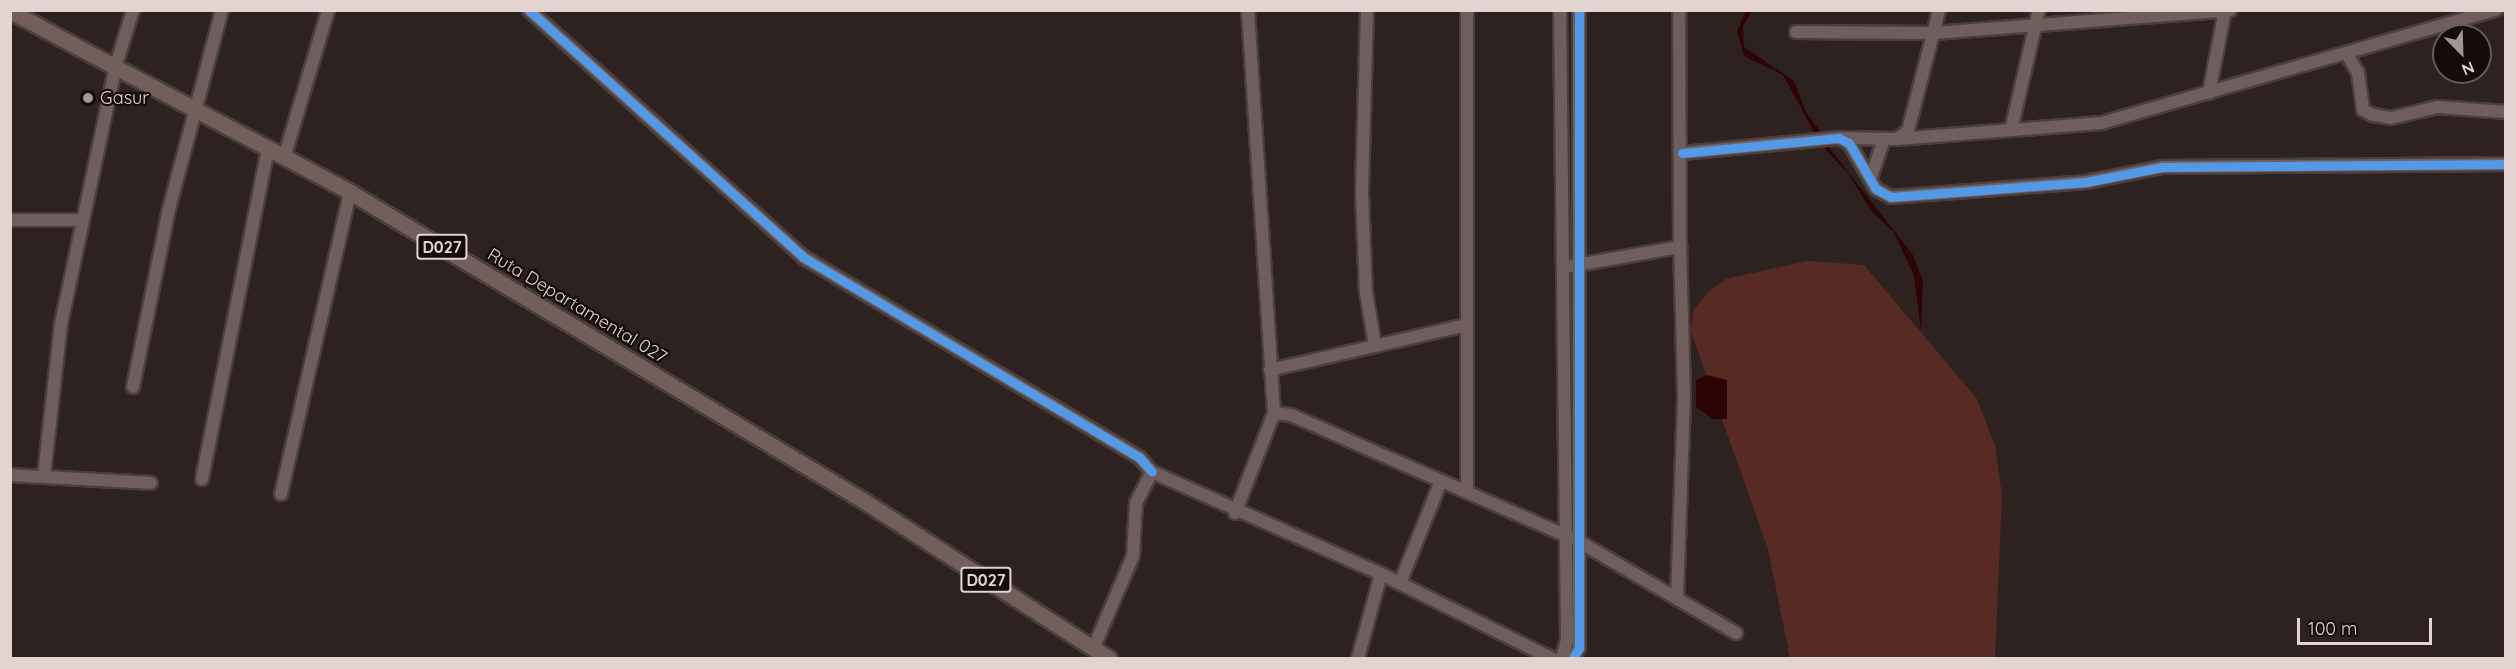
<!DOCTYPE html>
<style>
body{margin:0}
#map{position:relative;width:2516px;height:669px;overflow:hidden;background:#2e2221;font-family:Quicksand,sans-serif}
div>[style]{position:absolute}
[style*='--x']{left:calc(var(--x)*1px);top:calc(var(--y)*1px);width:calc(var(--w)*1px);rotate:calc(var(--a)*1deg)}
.green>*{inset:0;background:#572b24}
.water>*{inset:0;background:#2d0303}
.roads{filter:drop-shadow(2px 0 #4a3f3e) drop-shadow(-2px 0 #4a3f3e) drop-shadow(0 2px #4a3f3e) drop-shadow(0 -2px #4a3f3e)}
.minor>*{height:12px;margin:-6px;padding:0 6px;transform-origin:6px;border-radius:6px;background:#6f5e5b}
.major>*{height:15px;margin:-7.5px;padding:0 7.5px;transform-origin:7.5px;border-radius:7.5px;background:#725e5a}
.cycleway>*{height:9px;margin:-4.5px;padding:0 4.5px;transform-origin:4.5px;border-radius:4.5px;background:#5399e6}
.dots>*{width:16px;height:16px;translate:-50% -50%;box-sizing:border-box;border:3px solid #150b0a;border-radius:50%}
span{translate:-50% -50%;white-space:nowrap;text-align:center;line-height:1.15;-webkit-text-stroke:4.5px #150b0a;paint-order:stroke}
.shield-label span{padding:2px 4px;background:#150b0a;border:2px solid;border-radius:4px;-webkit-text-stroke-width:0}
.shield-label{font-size:16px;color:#e3d4d1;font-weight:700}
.poi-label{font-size:18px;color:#e3d4d1}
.left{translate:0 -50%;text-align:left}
.street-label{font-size:18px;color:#e3d4d1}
.frame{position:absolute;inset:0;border:12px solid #e3d4d1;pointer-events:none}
.north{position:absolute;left:2432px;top:24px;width:60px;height:60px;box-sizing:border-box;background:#150b0a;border:2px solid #675b5a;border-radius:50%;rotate:157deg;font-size:16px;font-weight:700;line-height:24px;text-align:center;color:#e3d4d1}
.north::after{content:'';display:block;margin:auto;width:21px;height:27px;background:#a49693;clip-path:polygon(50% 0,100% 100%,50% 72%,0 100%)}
.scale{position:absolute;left:2297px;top:618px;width:135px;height:27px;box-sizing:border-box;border:3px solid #e3d4d1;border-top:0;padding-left:8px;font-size:18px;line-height:21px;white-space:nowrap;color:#e3d4d1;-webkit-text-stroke:4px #150b0a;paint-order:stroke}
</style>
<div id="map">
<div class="green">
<i style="clip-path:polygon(1807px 261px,1864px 265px,1977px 399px,1995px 446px,2002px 495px,1995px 658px,1790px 658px,1768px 549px,1691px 332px,1693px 311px,1708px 292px,1726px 279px)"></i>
</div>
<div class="water">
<i style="clip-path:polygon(1746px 11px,1752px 11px,1743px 26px,1744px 47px,1794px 81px,1807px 114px,1821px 132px,1814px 132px,1783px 75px,1744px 56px,1737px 31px)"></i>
<i style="clip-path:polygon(1827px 145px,1913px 255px,1923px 281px,1921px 330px,1914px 276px,1893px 231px,1872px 212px,1848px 173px,1823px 147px)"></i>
<i style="clip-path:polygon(1707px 375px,1727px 380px,1727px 419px,1713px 419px,1696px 407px,1696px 380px)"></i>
</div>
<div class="roads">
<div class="minor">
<i style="--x:529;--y:10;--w:369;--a:42"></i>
<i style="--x:803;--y:257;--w:392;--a:30.8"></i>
<i style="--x:1140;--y:458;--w:18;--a:49"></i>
<i style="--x:1367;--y:10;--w:184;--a:91.6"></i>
<i style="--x:1362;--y:194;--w:98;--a:87.7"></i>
<i style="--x:1366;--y:292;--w:55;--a:80.5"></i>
<i style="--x:1467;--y:10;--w:482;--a:90"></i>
<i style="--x:1560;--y:10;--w:630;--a:89.36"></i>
<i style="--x:1567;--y:640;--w:19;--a:106"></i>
<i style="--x:1796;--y:32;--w:138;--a:0.4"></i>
<i style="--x:1934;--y:33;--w:297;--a:-4.4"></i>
<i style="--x:2346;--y:53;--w:23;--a:59"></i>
<i style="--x:2358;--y:73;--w:37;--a:82"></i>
<i style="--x:2363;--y:110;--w:11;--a:27"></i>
<i style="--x:2373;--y:115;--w:18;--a:9"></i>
<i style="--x:2391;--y:118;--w:47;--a:-13.4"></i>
<i style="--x:2437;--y:107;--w:69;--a:4.1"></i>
<i style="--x:2209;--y:93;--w:85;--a:-79.1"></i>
<i style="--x:2011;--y:130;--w:123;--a:-76.9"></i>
<i style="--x:1840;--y:138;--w:57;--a:1"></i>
<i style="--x:1897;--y:139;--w:14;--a:-36"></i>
<i style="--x:1908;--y:131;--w:125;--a:-75.6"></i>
<i style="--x:1897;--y:139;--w:205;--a:-4.5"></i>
<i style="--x:2101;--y:123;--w:411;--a:-16"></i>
<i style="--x:1682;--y:153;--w:158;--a:-5.5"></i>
<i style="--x:1839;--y:138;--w:11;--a:27"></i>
<i style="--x:1849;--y:143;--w:53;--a:59.6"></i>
<i style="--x:1876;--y:189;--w:17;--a:28"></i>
<i style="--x:1891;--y:197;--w:196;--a:-4.4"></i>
<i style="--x:2086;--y:182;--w:77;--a:-11.2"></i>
<i style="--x:2162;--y:167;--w:344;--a:-0.5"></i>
<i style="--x:284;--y:158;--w:154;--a:-73.4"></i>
<i style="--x:1871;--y:177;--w:39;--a:-71"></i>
<i style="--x:10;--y:220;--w:73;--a:0"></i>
<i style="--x:1571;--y:266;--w:111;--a:-9.9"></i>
<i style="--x:1680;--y:247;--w:237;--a:-90.2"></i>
<i style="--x:1270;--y:370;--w:202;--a:-12.9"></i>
<i style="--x:133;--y:387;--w:182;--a:-78.6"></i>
<i style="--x:169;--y:209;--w:206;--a:-75.1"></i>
<i style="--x:1274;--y:413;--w:17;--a:7"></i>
<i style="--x:1291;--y:415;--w:313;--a:23.7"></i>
<i style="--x:1578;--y:541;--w:183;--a:30.2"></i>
<i style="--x:10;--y:475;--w:141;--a:3.2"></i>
<i style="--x:44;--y:475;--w:152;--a:-83.6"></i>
<i style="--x:61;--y:324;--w:265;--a:-78"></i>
<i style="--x:116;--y:65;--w:58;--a:-72.8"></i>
<i style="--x:202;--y:479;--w:337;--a:-78.7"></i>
<i style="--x:281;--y:494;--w:310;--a:-77.1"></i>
<i style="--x:1235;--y:513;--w:107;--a:-68.7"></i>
<i style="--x:1274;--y:413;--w:404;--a:-93.7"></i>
<i style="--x:1400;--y:583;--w:110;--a:-68.1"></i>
<i style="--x:1677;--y:599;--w:203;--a:-88"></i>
<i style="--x:1684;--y:396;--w:149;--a:-91.5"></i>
<i style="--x:1093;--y:649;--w:101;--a:-66.7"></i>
<i style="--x:1133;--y:556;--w:53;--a:-86.8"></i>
<i style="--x:1136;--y:503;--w:35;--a:-63"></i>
<i style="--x:1152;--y:472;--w:251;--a:24"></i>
<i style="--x:1358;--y:658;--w:87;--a:-74.7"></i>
<i style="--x:1381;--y:574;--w:190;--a:26.3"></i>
<i style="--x:1573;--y:658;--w:12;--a:-59"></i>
<i style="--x:1579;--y:648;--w:638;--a:-90"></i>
</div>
<div class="major">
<i style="--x:10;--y:11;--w:385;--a:28"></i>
<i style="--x:350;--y:192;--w:600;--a:31.01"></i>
<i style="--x:864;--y:501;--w:291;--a:32.7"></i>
</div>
</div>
<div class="cycleway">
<i style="--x:529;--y:10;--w:369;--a:42"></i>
<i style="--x:803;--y:257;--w:392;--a:30.8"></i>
<i style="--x:1140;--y:458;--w:18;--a:49"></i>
<i style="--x:1682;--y:153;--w:158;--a:-5.5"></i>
<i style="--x:1839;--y:138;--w:11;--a:27"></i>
<i style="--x:1849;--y:143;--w:53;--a:59.6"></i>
<i style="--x:1876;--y:189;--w:17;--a:28"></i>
<i style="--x:1891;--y:197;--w:196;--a:-4.4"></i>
<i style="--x:2086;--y:182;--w:77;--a:-11.2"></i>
<i style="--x:2162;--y:167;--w:344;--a:-0.5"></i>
<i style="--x:1573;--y:658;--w:12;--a:-59"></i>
<i style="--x:1579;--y:648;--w:638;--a:-90"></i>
</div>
<div class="dots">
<i style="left:88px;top:98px;background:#a49693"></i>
</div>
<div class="shield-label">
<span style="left:442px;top:247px">D027</span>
<span style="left:986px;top:580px">D027</span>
</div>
<div class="poi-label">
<span class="left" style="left:100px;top:98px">Gasur</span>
</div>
<div class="street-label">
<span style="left:577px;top:306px;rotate:31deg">Ruta Departamental 027</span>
</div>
<div class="frame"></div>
<div class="north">N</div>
<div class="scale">100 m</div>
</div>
